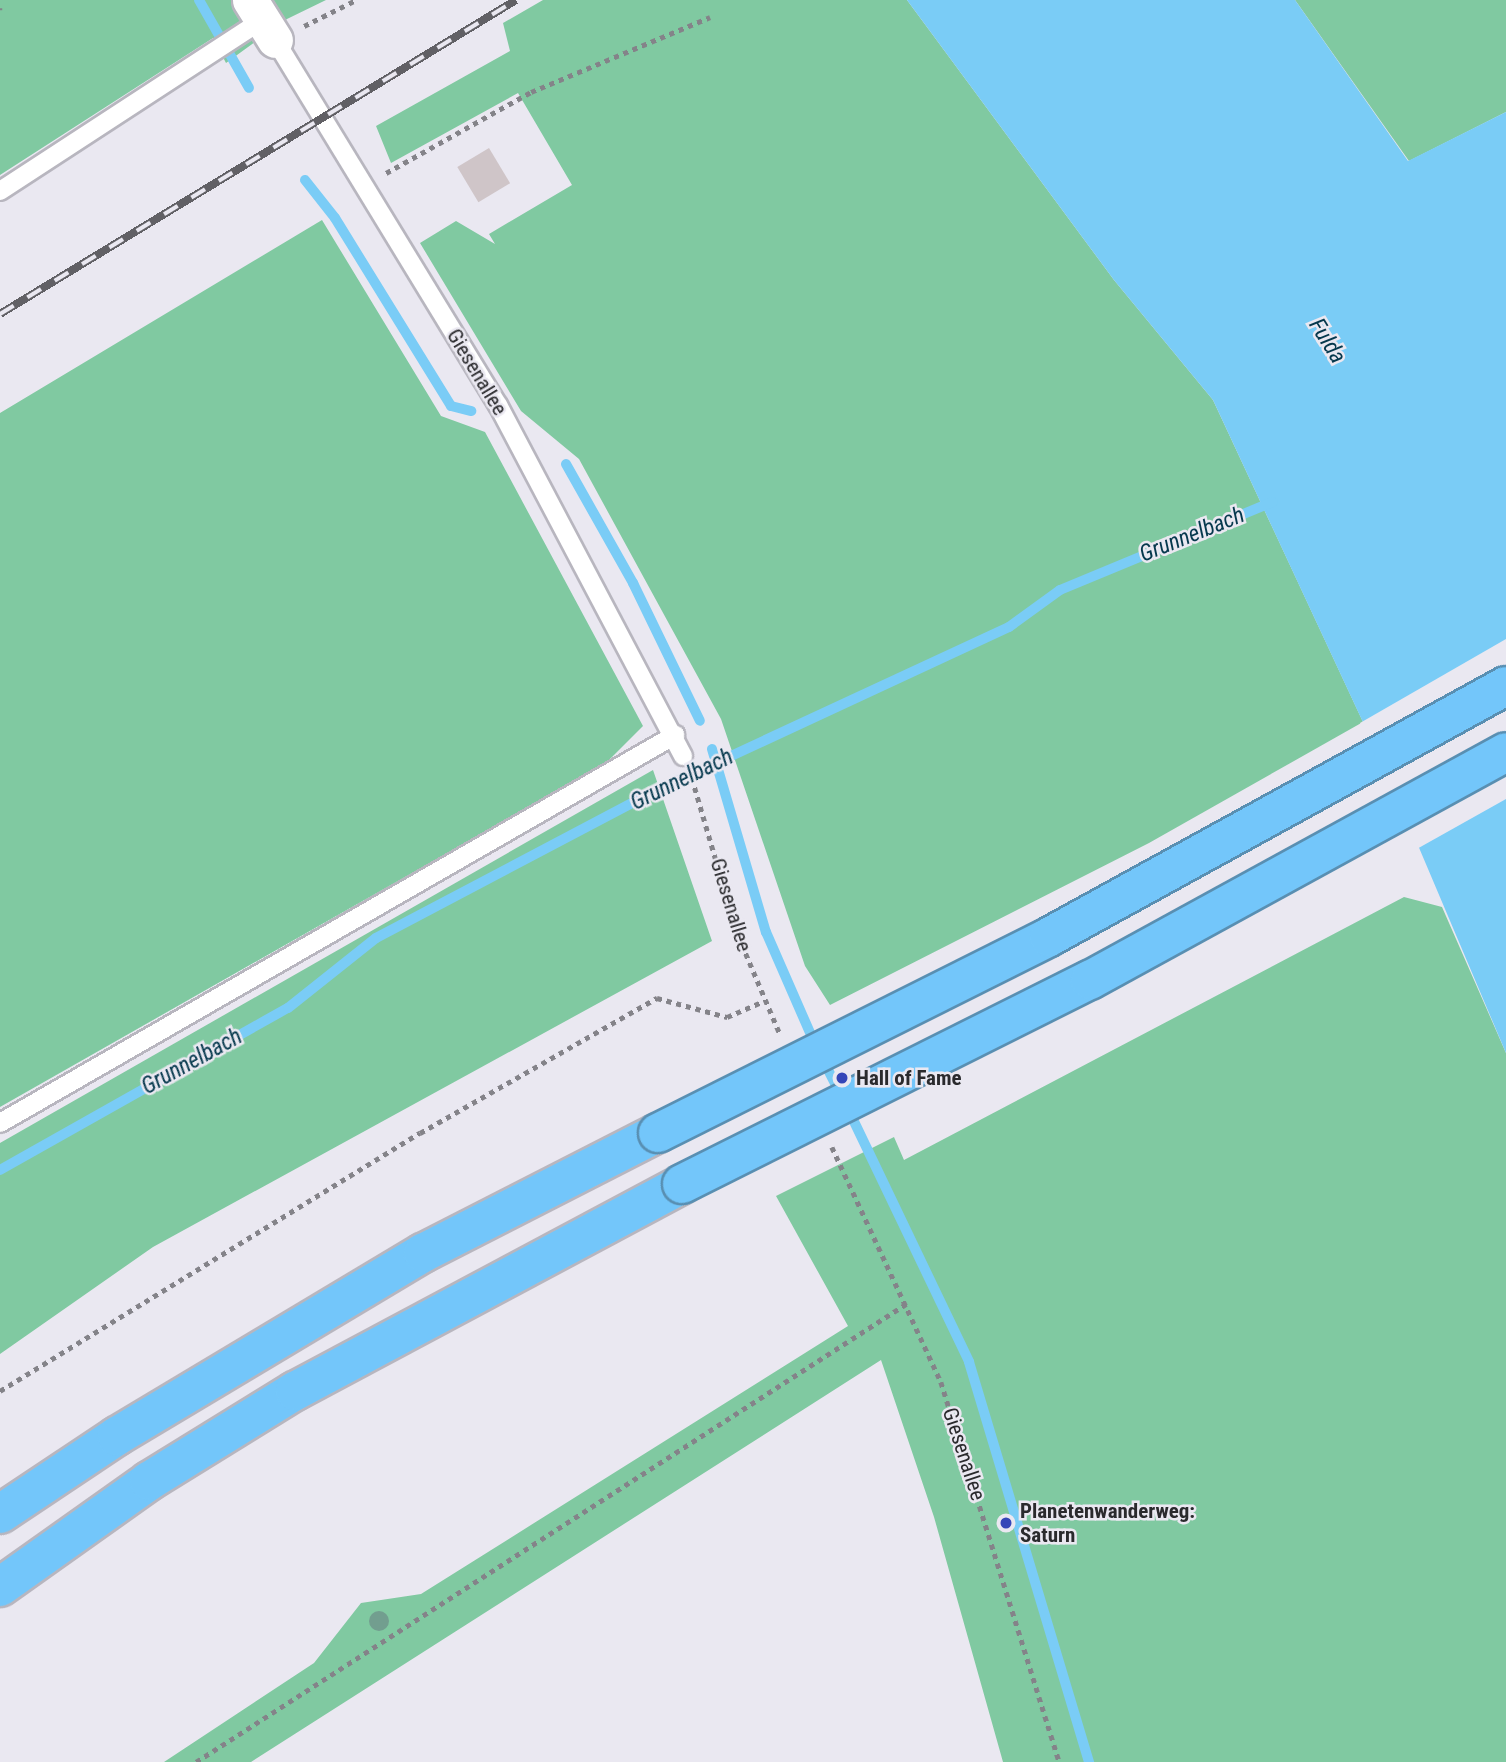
<!DOCTYPE html>
<style>
body{margin:0}
#map{position:relative;width:1506px;height:1762px;overflow:hidden;background:#eae8f1;font-family:"Roboto Condensed",sans-serif}
div>[style]{position:absolute}
[style*='--x']{left:calc(var(--x)*1px);top:calc(var(--y)*1px);width:calc(var(--w)*1px);rotate:calc(var(--a)*1deg)}
.green>*{inset:0;background:#80c9a1}
.water>*{inset:0;background:#7accf6}
.pier>*{inset:0;background:#eae8f1}
.stream>*{height:10px;margin:-5px;padding:0 5px;transform-origin:5px;border-radius:5px;background:#7accf6}
.building>*{inset:0;background:#cfc5c8;transform-origin:0 0}
.path>*{height:4.5px;margin-top:-2.25px;transform-origin:0;background:repeating-linear-gradient(90deg,#848389 0 5px,transparent 0 10px)}
.roads{filter:drop-shadow(2px 0 #b8b6bf) drop-shadow(-2px 0 #b8b6bf) drop-shadow(0 2px #b8b6bf) drop-shadow(0 -2px #b8b6bf)}
.service>*{height:18px;margin:-9px;padding:0 9px;transform-origin:9px;border-radius:9px;background:#fff}
.minor>*{height:35px;margin:-17.5px;padding:0 17.5px;transform-origin:17.5px;border-radius:17.5px;background:#fff}
.motorway>*{height:38px;margin:-19px;padding:0 19px;transform-origin:19px;border-radius:19px;background:#73c6fa}
.rail>*{height:8px;margin-top:-4px;transform-origin:0;background:repeating-linear-gradient(90deg,#eae8f1 0 16px,#616065 0 32px);box-sizing:border-box;border-block:2px solid #616065}
.bridges{filter:drop-shadow(2px 0 #598fb2) drop-shadow(-2px 0 #598fb2) drop-shadow(0 2px #598fb2) drop-shadow(0 -2px #598fb2)}
.motorway-bridge>*{height:38px;margin:-19px;padding:0 19px;transform-origin:19px;border-radius:19px;background:#73c6fa}
.trees>*{width:20px;height:20px;margin:-10px;border-radius:50%;background:#729e8f}
.dots>*{width:19px;height:19px;translate:-50% -50%;box-sizing:border-box;border:4px solid #eae8f1;border-radius:50%}
span{translate:-50% -50%;white-space:nowrap;text-align:center;line-height:1.15;-webkit-text-stroke:5px #eae8f1;paint-order:stroke}
.street-label{font-size:21px;color:#2a2a2d}
.poi-label{font-size:21px;color:#2a2a2d;font-weight:700}
.left{translate:0 -50%;text-align:left}
.water-label{font-size:23px;color:#05384d;font-style:italic}
</style>
<div id="map">
<div class="green">
<i style="clip-path:polygon(0 0,326px 0,287px 19px,226px 63px,213px 38px,0 175px)"></i>
<i style="clip-path:polygon(543px 0,907px 0,1114px 280px,1213px 400px,1363px 722px,1149px 843px,830px 1005px,805px 966px,721px 719px,579px 459px,521px 411px,420px 243px,456px 221px,495px 244px,489px 234px,572px 185px,518px 93px,391px 163px,376px 126px,510px 51px,503px 23px)"></i>
<i style="clip-path:polygon(1295px 0,1506px 0,1506px 112px,1409px 161px)"></i>
<i style="clip-path:polygon(322px 220px,441px 416px,485px 432px,643px 726px,607px 762px,0 1107px,0 413px)"></i>
<i style="clip-path:polygon(653px 770px,712px 941px,153px 1247px,0 1354px,0 1143px)"></i>
<i style="clip-path:polygon(1404px 897px,1442px 907px,1506px 1053px,1506px 1762px,1003px 1762px,934px 1517px,881px 1360px,251px 1762px,164px 1762px,314px 1663px,361px 1603px,421px 1594px,848px 1326px,776px 1196px,894px 1137px,904px 1160px)"></i>
</div>
<div class="water">
<i style="clip-path:polygon(907px 0,1295px 0,1408px 161px,1506px 112px,1506px 1053px,1395px 791px,1213px 400px,1114px 280px)"></i>
</div>
<div class="pier">
<i style="clip-path:polygon(1506px 639px,1506px 799px,1415px 850px,1360px 723px)"></i>
</div>
<div class="stream">
<i style="--x:199;--y:0;--w:101;--a:60.4"></i>
<i style="--x:305;--y:180;--w:48;--a:51.7"></i>
<i style="--x:335;--y:218;--w:221;--a:58.3"></i>
<i style="--x:451;--y:406;--w:21;--a:14"></i>
<i style="--x:566;--y:464;--w:137;--a:60.6"></i>
<i style="--x:633;--y:583;--w:153;--a:64.1"></i>
<i style="--x:712;--y:749;--w:191;--a:73.6"></i>
<i style="--x:766;--y:932;--w:122;--a:66.4"></i>
<i style="--x:822;--y:1058;--w:44;--a:62.9"></i>
<i style="--x:849;--y:1111;--w:278;--a:64.4"></i>
<i style="--x:969;--y:1362;--w:418;--a:73.3"></i>
<i style="--x:0;--y:1170;--w:330;--a:-29.4"></i>
<i style="--x:288;--y:1008;--w:112;--a:-38.5"></i>
<i style="--x:376;--y:938;--w:306;--a:-27.8"></i>
<i style="--x:647;--y:795;--w:399;--a:-24.9"></i>
<i style="--x:1009;--y:627;--w:63;--a:-36"></i>
<i style="--x:1060;--y:590;--w:230;--a:-22.5"></i>
</div>
<div class="building">
<i style="left:489px;top:148px;width:41px;height:37px;rotate:59deg"></i>
</div>
<div class="path">
<i style="--x:0;--y:8;--w:2;--a:90"></i>
<i style="--x:304;--y:26;--w:58;--a:-26.6"></i>
<i style="--x:386;--y:173;--w:166;--a:-29.2"></i>
<i style="--x:531;--y:92;--w:194;--a:-22.7"></i>
<i style="--x:692;--y:778;--w:164;--a:73.7"></i>
<i style="--x:738;--y:935;--w:108;--a:67"></i>
<i style="--x:832;--y:1147;--w:259;--a:65.1"></i>
<i style="--x:941;--y:1382;--w:398;--a:72.7"></i>
<i style="--x:0;--y:1391;--w:493;--a:-31.6"></i>
<i style="--x:420;--y:1133;--w:273;--a:-29.7"></i>
<i style="--x:657;--y:998;--w:73;--a:15.2"></i>
<i style="--x:727;--y:1017;--w:40;--a:-23.4"></i>
<i style="--x:196;--y:1762;--w:845;--a:-32.82"></i>
</div>
<div class="roads">
<div class="service">
<i style="--x:275;--y:40;--w:428;--a:58.6"></i>
<i style="--x:498;--y:405;--w:397;--a:62.2"></i>
<i style="--x:0;--y:191;--w:313;--a:-33.1"></i>
<i style="--x:0;--y:1123;--w:779;--a:-29.89"></i>
</div>
<div class="minor">
<i style="--x:250;--y:0;--w:47;--a:58"></i>
</div>
<div class="motorway">
<i style="--x:0;--y:1514;--w:141;--a:-33.7"></i>
<i style="--x:117;--y:1436;--w:357;--a:-30.9"></i>
<i style="--x:423;--y:1253;--w:264;--a:-27.1"></i>
<i style="--x:0;--y:1587;--w:183;--a:-35.4"></i>
<i style="--x:149;--y:1481;--w:172;--a:-31.7"></i>
<i style="--x:295;--y:1391;--w:439;--a:-28.1"></i>
</div>
</div>
<div class="rail">
<i style="--x:0;--y:314;--w:604;--a:-31.32"></i>
</div>
<div class="bridges">
<div class="motorway-bridge">
<i style="--x:658;--y:1133;--w:437;--a:-26.6"></i>
<i style="--x:1049;--y:937;--w:521;--a:-28.78"></i>
<i style="--x:682;--y:1184;--w:456;--a:-26.6"></i>
<i style="--x:1090;--y:980;--w:474;--a:-28.7"></i>
</div>
</div>
<div class="trees">
<i style="left:379px;top:1621px"></i>
</div>
<div class="dots">
<i style="left:842px;top:1078px;background:#3546b8"></i>
<i style="left:1006px;top:1523px;background:#3546b8"></i>
</div>
<div class="street-label">
<span style="left:477px;top:372px;rotate:59deg">Giesenallee</span>
<span style="left:731px;top:905px;rotate:73deg">Giesenallee</span>
<span style="left:964px;top:1454px;rotate:72deg">Giesenallee</span>
</div>
<div class="poi-label">
<span class="left" style="left:856px;top:1078px">Hall of Fame</span>
<span class="left" style="left:1020px;top:1523px">Planetenwanderweg:<br>Saturn</span>
</div>
<div class="water-label">
<span style="left:1327px;top:341px;rotate:58deg">Fulda</span>
<span style="left:1192px;top:535px;rotate:-22deg">Grunnelbach</span>
<span style="left:682px;top:780px;rotate:-26deg">Grunnelbach</span>
<span style="left:192px;top:1062px;rotate:-29deg">Grunnelbach</span>
</div>
</div>
